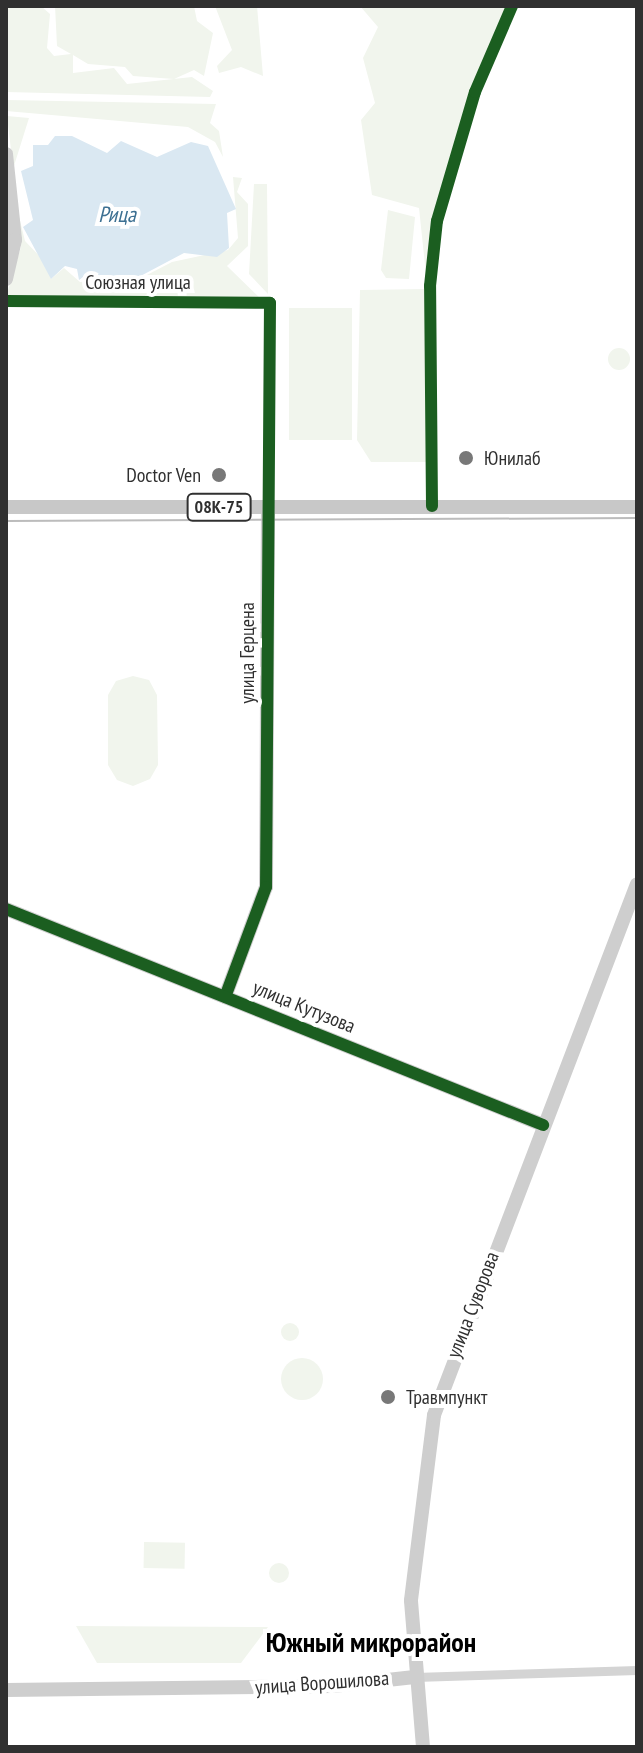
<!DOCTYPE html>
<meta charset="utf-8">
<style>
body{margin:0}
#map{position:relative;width:643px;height:1753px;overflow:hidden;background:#fff;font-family:"PT Sans Narrow",sans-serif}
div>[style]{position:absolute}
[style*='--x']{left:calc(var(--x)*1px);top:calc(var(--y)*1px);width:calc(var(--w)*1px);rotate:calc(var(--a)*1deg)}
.green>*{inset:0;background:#f1f5ed;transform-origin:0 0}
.round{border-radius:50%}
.water>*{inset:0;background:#dae8f2}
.street>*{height:9px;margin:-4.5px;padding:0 4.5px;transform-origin:4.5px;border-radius:4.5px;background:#d4d4d4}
.secondary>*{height:14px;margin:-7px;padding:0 7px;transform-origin:7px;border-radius:7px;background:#cecece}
.primary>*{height:14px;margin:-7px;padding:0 7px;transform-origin:7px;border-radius:7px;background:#c8c8c8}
.tram>*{height:2px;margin:-1px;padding:0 1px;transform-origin:1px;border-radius:1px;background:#bcbcbc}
.cycleway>*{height:12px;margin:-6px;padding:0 6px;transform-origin:6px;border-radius:6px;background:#1b5e20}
.dots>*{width:22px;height:22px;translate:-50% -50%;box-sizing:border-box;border:4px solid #fff;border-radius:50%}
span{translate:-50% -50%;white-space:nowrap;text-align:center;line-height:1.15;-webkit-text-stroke:8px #fff;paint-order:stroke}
.shield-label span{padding:2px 6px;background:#fff;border:2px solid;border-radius:6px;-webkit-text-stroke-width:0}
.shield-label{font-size:18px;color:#303030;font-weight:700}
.street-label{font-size:20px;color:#303030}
.poi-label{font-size:20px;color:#303030}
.left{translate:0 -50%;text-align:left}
.right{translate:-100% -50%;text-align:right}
.water-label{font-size:22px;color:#3d7092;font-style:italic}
.district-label{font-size:28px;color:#000;font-weight:700}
.frame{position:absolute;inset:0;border:8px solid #303030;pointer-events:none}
</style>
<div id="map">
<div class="green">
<i style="clip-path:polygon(6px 6px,41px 6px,50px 14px,47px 48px,54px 56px,71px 54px,57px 46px,55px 6px,194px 6px,197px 21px,213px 33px,204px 76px,194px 70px,174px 79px,133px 76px,125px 67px,88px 64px,73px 55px,73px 73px,114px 68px,127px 84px,192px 77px,213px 91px,210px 97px,6px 92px)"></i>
<i style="clip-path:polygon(215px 6px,257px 6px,263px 76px,241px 67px,219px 73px,217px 66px,232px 50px)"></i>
<i style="clip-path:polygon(360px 6px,506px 6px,471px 88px,437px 203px,427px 284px,419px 208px,372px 195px,361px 120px,375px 103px,363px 58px,378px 27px)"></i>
<i style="clip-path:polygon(6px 100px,216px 104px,210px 123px,219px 131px,223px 157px,215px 142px,188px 127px,6px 111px)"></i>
<i style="clip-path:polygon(7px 116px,29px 118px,13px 169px,13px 167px)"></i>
<i style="clip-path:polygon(233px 177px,242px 178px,237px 192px,248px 204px,248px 246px,227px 266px,262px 300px,6px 297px,21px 247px,15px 200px,25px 241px,48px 265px,51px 279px,64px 268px,80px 282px,109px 279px,116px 291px,172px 262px,228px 250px,238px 238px)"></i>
<i style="clip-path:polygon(254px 184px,267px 184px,268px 294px,249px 274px)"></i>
<i style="clip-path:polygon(388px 210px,415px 217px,409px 279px,386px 278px,381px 270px)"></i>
<i style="clip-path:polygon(425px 289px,426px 462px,371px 462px,357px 440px,360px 290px)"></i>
<i style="left:352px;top:308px;width:132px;height:63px;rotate:90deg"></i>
<i class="round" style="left:608px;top:348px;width:22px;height:22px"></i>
<i style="clip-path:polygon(133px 676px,149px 680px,157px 695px,158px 765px,150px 779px,133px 786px,117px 780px,108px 765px,108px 695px,116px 681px)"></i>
<i class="round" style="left:281px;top:1323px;width:18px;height:18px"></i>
<i class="round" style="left:281px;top:1358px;width:42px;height:42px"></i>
<i style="left:144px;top:1542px;width:41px;height:26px;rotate:1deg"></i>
<i class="round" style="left:269px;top:1563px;width:20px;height:20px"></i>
<i style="clip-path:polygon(76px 1626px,268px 1627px,241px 1663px,97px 1663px)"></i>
</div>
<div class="water">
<i style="clip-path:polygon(55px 136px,72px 136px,107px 153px,121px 141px,157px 157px,191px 142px,208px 146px,236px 209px,227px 213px,229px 248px,217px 257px,184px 253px,116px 289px,110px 278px,87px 274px,79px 280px,77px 269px,65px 266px,51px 279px,23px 227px,33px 220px,21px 171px,33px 166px,33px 145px,48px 145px)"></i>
</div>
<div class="street">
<i style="--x:6;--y:301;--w:264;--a:0.4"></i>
<i style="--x:270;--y:303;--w:204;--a:90.6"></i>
<i style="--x:432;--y:506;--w:220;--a:-90.5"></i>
<i style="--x:430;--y:286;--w:65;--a:-83.9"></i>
<i style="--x:437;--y:221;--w:134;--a:-73.6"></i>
<i style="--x:475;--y:92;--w:94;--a:-66.7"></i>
<i style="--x:415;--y:1677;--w:222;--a:-1.8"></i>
</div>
<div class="secondary">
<i style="--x:6;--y:154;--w:86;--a:84"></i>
<i style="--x:15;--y:240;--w:40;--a:103"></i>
<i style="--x:6;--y:909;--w:579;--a:21.91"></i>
<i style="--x:225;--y:997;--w:117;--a:-69.6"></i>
<i style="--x:266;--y:887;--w:380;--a:-89.7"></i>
<i style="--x:6;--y:1690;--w:327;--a:-0.7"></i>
<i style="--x:333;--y:1686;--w:82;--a:-6.3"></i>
<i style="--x:423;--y:1747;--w:147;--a:-94.7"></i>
<i style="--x:411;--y:1600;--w:186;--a:-82.9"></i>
<i style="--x:434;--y:1415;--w:568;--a:-69.08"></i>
</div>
<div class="primary">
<i style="--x:6;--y:507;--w:631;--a:0"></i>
</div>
<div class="tram">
<i style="--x:6;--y:521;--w:631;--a:-0.27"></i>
</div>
<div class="cycleway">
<i style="--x:6;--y:301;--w:264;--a:0.4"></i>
<i style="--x:270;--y:303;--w:584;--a:90.39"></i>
<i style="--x:266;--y:887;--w:117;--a:110.4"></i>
<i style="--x:432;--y:506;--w:220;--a:-90.5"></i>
<i style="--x:430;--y:286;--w:65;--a:-83.9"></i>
<i style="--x:437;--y:221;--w:134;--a:-73.6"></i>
<i style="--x:475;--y:92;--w:94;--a:-66.7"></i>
<i style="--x:6;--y:909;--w:579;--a:21.91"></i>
</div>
<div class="dots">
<i style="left:466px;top:458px;background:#787878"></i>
<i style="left:219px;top:475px;background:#787878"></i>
<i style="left:388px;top:1397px;background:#787878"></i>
</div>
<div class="shield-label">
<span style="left:219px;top:507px">08К-75</span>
</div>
<div class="street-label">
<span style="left:138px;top:282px">Союзная улица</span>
<span style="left:247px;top:653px;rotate:-90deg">улица Герцена</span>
<span style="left:304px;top:1007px;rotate:22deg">улица Кутузова</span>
<span style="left:473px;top:1305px;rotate:-69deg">улица Суворова</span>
<span style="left:322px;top:1683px;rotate:-4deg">улица Ворошилова</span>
</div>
<div class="poi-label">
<span class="left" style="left:484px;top:458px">Юнилаб</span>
<span class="right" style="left:201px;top:475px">Doctor Ven</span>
<span class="left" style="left:406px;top:1397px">Травмпункт</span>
</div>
<div class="water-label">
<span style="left:117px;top:215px">Рица</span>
</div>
<div class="district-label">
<span style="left:371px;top:1642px">Южный микрорайон</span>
</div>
<div class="frame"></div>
</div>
